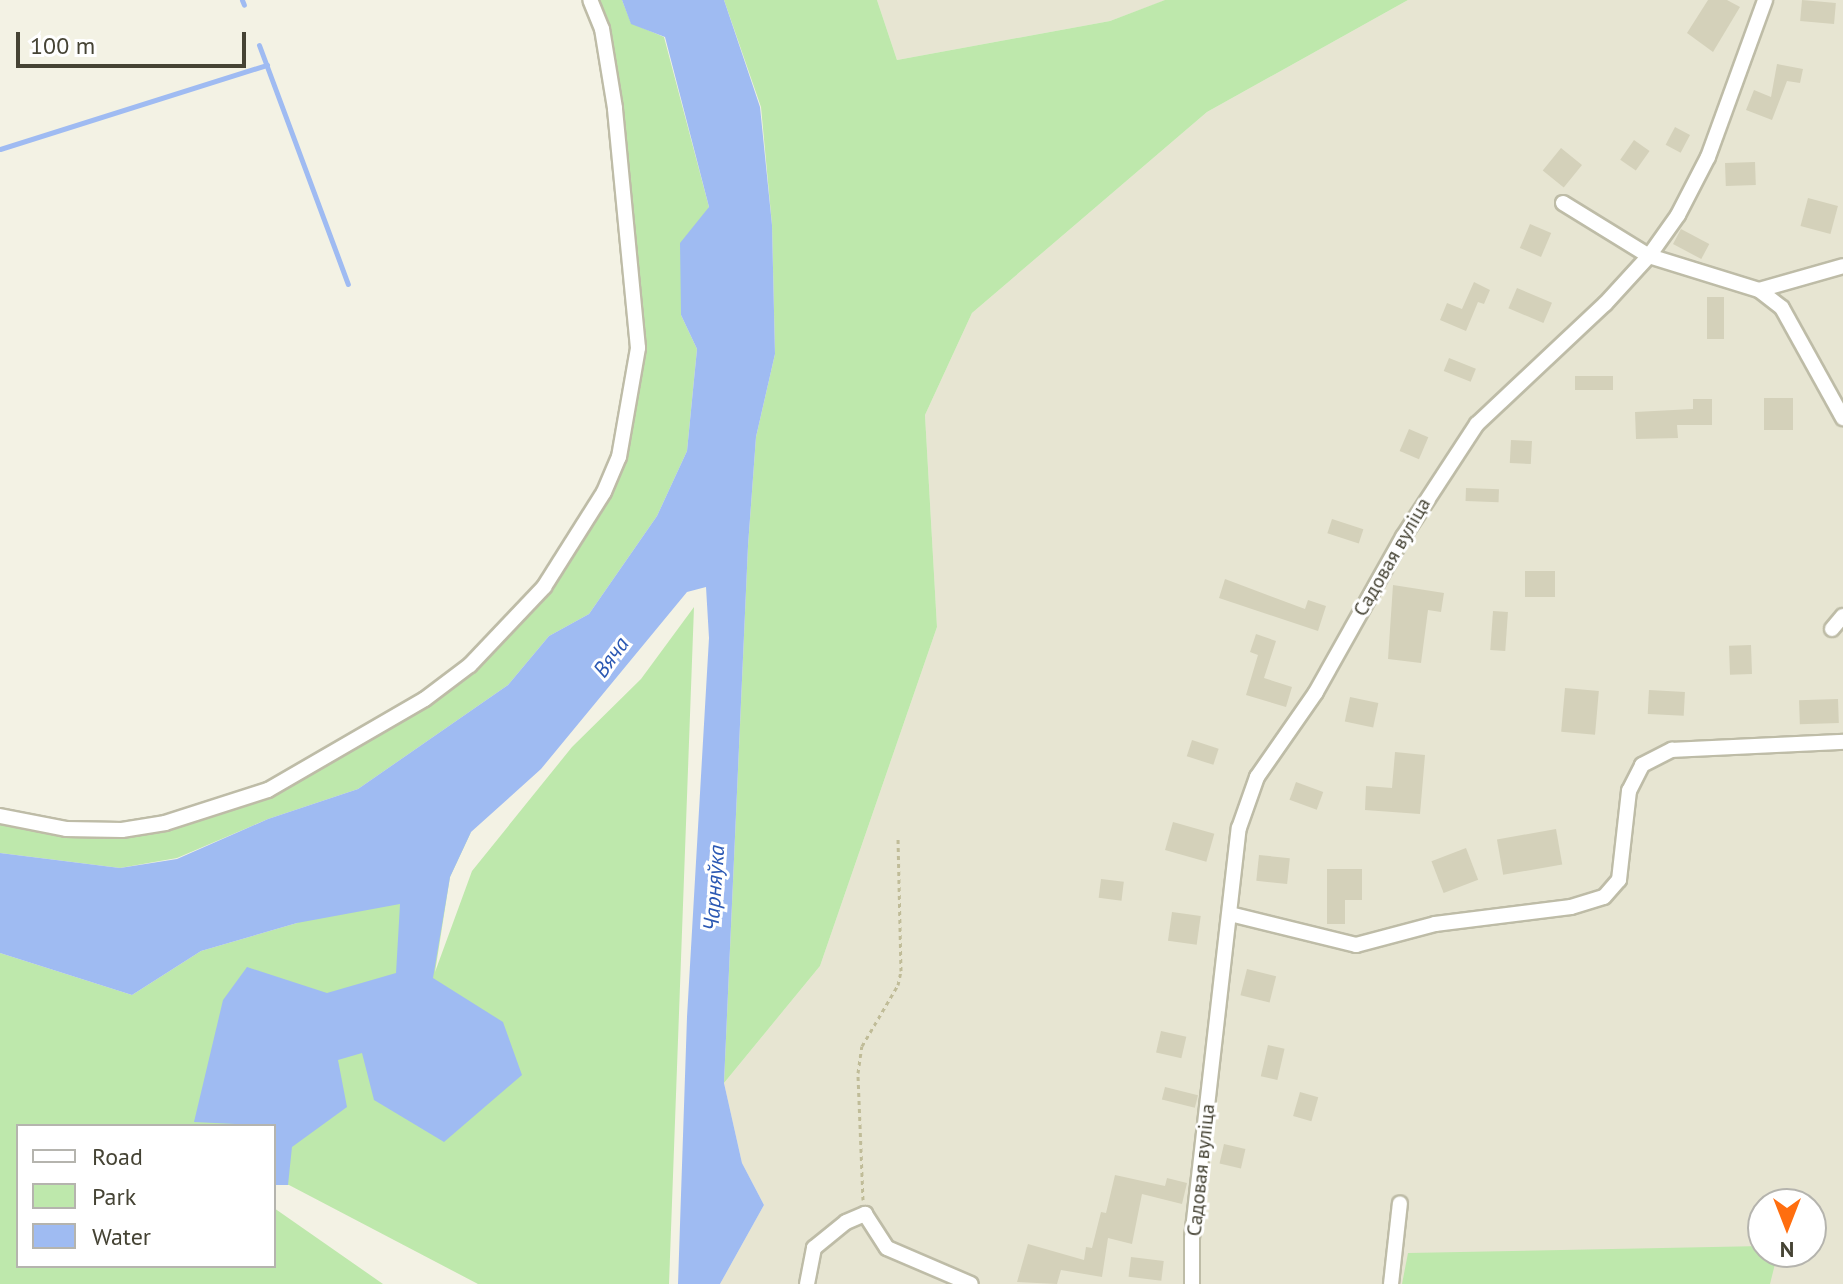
<!DOCTYPE html>
<meta charset="utf-8">
<style>
body{margin:0}
#map{position:relative;width:1843px;height:1284px;overflow:hidden;background:#f3f2e4;font-family:"PT Sans",sans-serif}
div>[style]{position:absolute}
[style*='--x']{left:calc(var(--x)*1px);top:calc(var(--y)*1px);width:calc(var(--w)*1px);rotate:calc(var(--a)*1deg)}
.residential>*{inset:0;background:#e7e5d2}
.green>*{inset:0;background:#bee8ac}
.water>*{inset:0;background:#9fbbf2}
.stream>*{height:5px;margin:-2.5px;padding:0 2.5px;transform-origin:2.5px;border-radius:2.5px;background:#9fbbf2}
.building>*{inset:0;background:#d4d1ba;transform-origin:0 0}
.path>*{height:3px;margin-top:-1.5px;transform-origin:0;background:repeating-linear-gradient(90deg,#c0bc98 0 4px,transparent 0 8px)}
.roads{filter:drop-shadow(2px 0 #bebca7) drop-shadow(-2px 0 #bebca7) drop-shadow(0 2px #bebca7) drop-shadow(0 -2px #bebca7)}
.minor>*{height:14px;margin:-7px;padding:0 7px;transform-origin:7px;border-radius:7px;background:#fff}
span{translate:-50% -50%;white-space:nowrap;text-align:center;line-height:1.15;-webkit-text-stroke:6px #fff;paint-order:stroke}
.street-label{font-size:20px;color:#454334}
.water-label{font-size:22px;color:#2b58b3;font-style:italic}
.legend{position:absolute;left:16px;top:1124px;width:260px;height:144px;box-sizing:border-box;background:#fff;border:2px solid #b5b4ae;margin:0;padding:10px 14px;list-style:none;font-size:24px;color:#454334}
.legend li{display:flex;align-items:center;gap:16px;height:40px}
.legend b{width:40px;border:2px solid #b5b4ae}
.north{position:absolute;left:1747px;top:1188px;width:80px;height:80px;box-sizing:border-box;background:#fff;border:2px solid #b5b4ae;border-radius:50%;rotate:180deg;font-size:22px;font-weight:700;line-height:32px;text-align:center;color:#454334}
.north::after{content:'';display:block;margin:auto;width:28px;height:36px;background:#ff6e0f;clip-path:polygon(50% 0,100% 100%,50% 72%,0 100%)}
.scale{position:absolute;left:16px;top:32px;width:230px;height:36px;box-sizing:border-box;border:4px solid #454334;border-top:0;padding-left:10px;font-size:24px;line-height:28px;white-space:nowrap;color:#454334;-webkit-text-stroke:6px #fff;paint-order:stroke}
</style>
<div id="map">
<div class="residential">
<i style="clip-path:polygon(877px 0,1166px 0,1110px 21px,897px 60px)"></i>
<i style="clip-path:polygon(evenodd,1408px 0,1843px 0,1843px 1284px,720px 1284px,764px 1205px,742px 1163px,724px 1083px,820px 966px,937px 627px,925px 415px,972px 313px,1207px 112px,1408px 0,1763px 1204px,1811px 1204px,1811px 1252px,1763px 1252px,1763px 1204px)"></i>
</div>
<div class="green">
<i style="clip-path:polygon(590px 0,622px 0,631px 23px,664px 37px,709px 207px,681px 315px,697px 349px,687px 451px,657px 516px,589px 614px,549px 636px,508px 685px,358px 789px,268px 819px,177px 858px,120px 868px,0 853px,0 816px,122px 830px,268px 790px,377px 728px,506px 631px,604px 492px,638px 348px,602px 29px)"></i>
<i style="clip-path:polygon(724px 0,877px 0,897px 60px,1110px 21px,1165px 0,1408px 0,1207px 112px,972px 313px,925px 415px,937px 627px,820px 966px,724px 1083px,748px 546px,756px 437px,775px 354px,772px 225px,761px 107px)"></i>
<i style="clip-path:polygon(694px 607px,669px 1284px,478px 1284px,289px 1185px,274px 1185px,274px 1126px,18px 1126px,18px 1266px,274px 1266px,274px 1208px,383px 1284px,0 1284px,0 953px,132px 995px,201px 951px,297px 923px,471px 832px,450px 877px,435px 972px,472px 871px,572px 747px,641px 679px)"></i>
<i style="clip-path:polygon(1763px 1246px,1763px 1252px,1778px 1252px,1770px 1284px,1402px 1284px,1408px 1253px)"></i>
</div>
<div class="water">
<i style="clip-path:polygon(622px 0,724px 0,760px 107px,772px 225px,775px 354px,756px 437px,748px 546px,724px 1083px,742px 1163px,764px 1205px,720px 1284px,678px 1284px,687px 1017px,709px 638px,706px 587px,687px 592px,541px 769px,471px 832px,450px 877px,433px 978px,503px 1022px,522px 1075px,444px 1142px,374px 1100px,362px 1053px,338px 1060px,347px 1107px,292px 1147px,288px 1185px,274px 1185px,274px 1126px,194px 1122px,223px 1000px,247px 967px,327px 993px,396px 973px,400px 904px,297px 923px,201px 951px,132px 995px,0 953px,0 853px,120px 868px,177px 859px,268px 819px,358px 789px,508px 685px,549px 636px,589px 614px,657px 516px,687px 451px,697px 349px,681px 315px,680px 243px,709px 207px,665px 37px,631px 24px)"></i>
</div>
<div class="stream">
<i style="--x:242;--y:0;--w:5;--a:68"></i>
<i style="--x:259;--y:45;--w:255;--a:69.6"></i>
<i style="--x:0;--y:149;--w:280;--a:-17.5"></i>
</div>
<div class="building">
<i style="clip-path:polygon(1708px 0,1727px 0,1740px 7px,1713px 52px,1687px 33px)"></i>
<i style="left:1802px;top:0;width:34px;height:21px;rotate:5deg"></i>
<i style="clip-path:polygon(1777px 64px,1803px 69px,1800px 83px,1787px 81px,1772px 120px,1746px 110px,1754px 90px,1771px 97px)"></i>
<i style="left:1675px;top:127px;width:17px;height:20px;rotate:28deg"></i>
<i style="left:1634px;top:140px;width:19px;height:24px;rotate:35deg"></i>
<i style="left:1561px;top:148px;width:27px;height:29px;rotate:39deg"></i>
<i style="left:1755px;top:162px;width:23px;height:30px;rotate:88deg"></i>
<i style="left:1808px;top:198px;width:31px;height:29px;rotate:15deg"></i>
<i style="left:1530px;top:224px;width:23px;height:26px;rotate:23deg"></i>
<i style="left:1681px;top:229px;width:32px;height:17px;rotate:28deg"></i>
<i style="clip-path:polygon(1474px 282px,1490px 290px,1484px 304px,1478px 302px,1466px 331px,1440px 320px,1447px 303px,1462px 309px)"></i>
<i style="left:1517px;top:288px;width:38px;height:22px;rotate:23deg"></i>
<i style="left:1707px;top:297px;width:17px;height:42px"></i>
<i style="left:1449px;top:358px;width:29px;height:14px;rotate:22deg"></i>
<i style="left:1575px;top:376px;width:38px;height:14px"></i>
<i style="left:1764px;top:398px;width:29px;height:32px"></i>
<i style="clip-path:polygon(1693px 399px,1712px 399px,1712px 425px,1677px 425px,1678px 438px,1636px 439px,1635px 412px,1693px 409px)"></i>
<i style="left:1409px;top:429px;width:21px;height:24px;rotate:23deg"></i>
<i style="left:1511px;top:440px;width:21px;height:23px;rotate:3deg"></i>
<i style="left:1466px;top:488px;width:33px;height:13px;rotate:2deg"></i>
<i style="left:1332px;top:519px;width:33px;height:15px;rotate:18deg"></i>
<i style="left:1525px;top:571px;width:30px;height:26px"></i>
<i style="clip-path:polygon(1225px 579px,1305px 609px,1308px 600px,1326px 606px,1318px 631px,1219px 598px)"></i>
<i style="clip-path:polygon(1393px 585px,1444px 593px,1441px 612px,1428px 610px,1421px 663px,1388px 659px)"></i>
<i style="left:1493px;top:611px;width:15px;height:39px;rotate:4deg"></i>
<i style="clip-path:polygon(1256px 634px,1276px 641px,1264px 678px,1292px 687px,1286px 707px,1246px 695px,1258px 655px,1250px 652px)"></i>
<i style="left:1751px;top:645px;width:29px;height:22px;rotate:88deg"></i>
<i style="left:1565px;top:688px;width:34px;height:44px;rotate:5deg"></i>
<i style="left:1649px;top:690px;width:36px;height:24px;rotate:3deg"></i>
<i style="left:1350px;top:697px;width:29px;height:25px;rotate:12deg"></i>
<i style="left:1838px;top:699px;width:24px;height:39px;rotate:88deg"></i>
<i style="left:1192px;top:740px;width:28px;height:17px;rotate:18deg"></i>
<i style="clip-path:polygon(1395px 752px,1425px 755px,1420px 814px,1365px 810px,1366px 786px,1392px 788px)"></i>
<i style="left:1296px;top:782px;width:29px;height:19px;rotate:20deg"></i>
<i style="left:1173px;top:822px;width:43px;height:29px;rotate:16deg"></i>
<i style="left:1556px;top:829px;width:36px;height:60px;rotate:80deg"></i>
<i style="left:1466px;top:848px;width:34px;height:37px;rotate:69deg"></i>
<i style="left:1259px;top:855px;width:31px;height:26px;rotate:6deg"></i>
<i style="clip-path:polygon(1327px 869px,1362px 869px,1362px 900px,1345px 900px,1345px 924px,1327px 924px)"></i>
<i style="left:1101px;top:879px;width:23px;height:19px;rotate:7deg"></i>
<i style="left:1172px;top:912px;width:29px;height:29px;rotate:8deg"></i>
<i style="left:1247px;top:969px;width:30px;height:27px;rotate:14deg"></i>
<i style="left:1161px;top:1031px;width:26px;height:22px;rotate:13deg"></i>
<i style="left:1268px;top:1045px;width:17px;height:32px;rotate:13deg"></i>
<i style="left:1165px;top:1087px;width:34px;height:13px;rotate:14deg"></i>
<i style="left:1300px;top:1092px;width:19px;height:25px;rotate:16deg"></i>
<i style="left:1224px;top:1144px;width:22px;height:20px;rotate:13deg"></i>
<i style="clip-path:polygon(1115px 1175px,1165px 1186px,1167px 1178px,1187px 1183px,1182px 1204px,1142px 1194px,1132px 1244px,1108px 1238px,1102px 1277px,1061px 1270px,1057px 1284px,1017px 1282px,1028px 1244px,1084px 1260px,1086px 1247px,1092px 1248px,1101px 1212px,1106px 1213px)"></i>
<i style="left:1131px;top:1257px;width:33px;height:20px;rotate:7deg"></i>
</div>
<div class="path">
<i style="--x:863;--y:1200;--w:127;--a:-92.3"></i>
<i style="--x:858;--y:1073;--w:27;--a:-82"></i>
<i style="--x:862;--y:1046;--w:71;--a:-59.5"></i>
<i style="--x:898;--y:985;--w:14;--a:-78"></i>
<i style="--x:901;--y:971;--w:132;--a:-91.3"></i>
</div>
<div class="roads">
<div class="minor">
<i style="--x:1563;--y:203;--w:101;--a:31.6"></i>
<i style="--x:1649;--y:256;--w:115;--a:17.2"></i>
<i style="--x:1759;--y:290;--w:87;--a:-15.9"></i>
<i style="--x:1759;--y:290;--w:29;--a:38"></i>
<i style="--x:1782;--y:308;--w:126;--a:61"></i>
<i style="--x:1832;--y:629;--w:17;--a:-50"></i>
<i style="--x:0;--y:816;--w:67;--a:11.1"></i>
<i style="--x:66;--y:829;--w:56;--a:1"></i>
<i style="--x:122;--y:830;--w:44;--a:-9.2"></i>
<i style="--x:165;--y:823;--w:108;--a:-17.8"></i>
<i style="--x:268;--y:790;--w:181;--a:-30.1"></i>
<i style="--x:425;--y:699;--w:56;--a:-37.1"></i>
<i style="--x:470;--y:665;--w:108;--a:-46.5"></i>
<i style="--x:544;--y:587;--w:112;--a:-57.7"></i>
<i style="--x:604;--y:492;--w:38;--a:-67"></i>
<i style="--x:619;--y:457;--w:111;--a:-80.1"></i>
<i style="--x:638;--y:348;--w:241;--a:-95.5"></i>
<i style="--x:615;--y:108;--w:80;--a:-99.3"></i>
<i style="--x:602;--y:29;--w:31;--a:-112"></i>
<i style="--x:1230;--y:914;--w:130;--a:13.8"></i>
<i style="--x:1356;--y:945;--w:82;--a:-14.9"></i>
<i style="--x:1435;--y:924;--w:137;--a:-7.1"></i>
<i style="--x:1571;--y:907;--w:34;--a:-17"></i>
<i style="--x:1604;--y:897;--w:23;--a:-49"></i>
<i style="--x:1619;--y:880;--w:90;--a:-83.6"></i>
<i style="--x:1629;--y:791;--w:29;--a:-63"></i>
<i style="--x:1642;--y:765;--w:34;--a:-27"></i>
<i style="--x:1672;--y:750;--w:171;--a:-2.7"></i>
<i style="--x:807;--y:1284;--w:37;--a:-79"></i>
<i style="--x:814;--y:1248;--w:41;--a:-39.1"></i>
<i style="--x:846;--y:1222;--w:21;--a:-23"></i>
<i style="--x:865;--y:1214;--w:40;--a:57.1"></i>
<i style="--x:887;--y:1248;--w:91;--a:23.2"></i>
<i style="--x:1192;--y:1284;--w:46;--a:-90"></i>
<i style="--x:1192;--y:1238;--w:413;--a:-83.5"></i>
<i style="--x:1239;--y:828;--w:54;--a:-70.6"></i>
<i style="--x:1257;--y:777;--w:103;--a:-55.2"></i>
<i style="--x:1316;--y:692;--w:178;--a:-60.7"></i>
<i style="--x:1403;--y:537;--w:135;--a:-56.8"></i>
<i style="--x:1477;--y:424;--w:175;--a:-43.2"></i>
<i style="--x:1605;--y:304;--w:65;--a:-47.5"></i>
<i style="--x:1649;--y:256;--w:50;--a:-54.7"></i>
<i style="--x:1678;--y:215;--w:65;--a:-62.7"></i>
<i style="--x:1708;--y:157;--w:167;--a:-70"></i>
<i style="--x:1391;--y:1284;--w:81;--a:-83.7"></i>
</div>
</div>
<div class="street-label">
<span style="left:1392px;top:557px;rotate:-60deg">Садовая вуліца</span>
<span style="left:1201px;top:1170px;rotate:-84deg">Садовая вуліца</span>
</div>
<div class="water-label">
<span style="left:611px;top:657px;rotate:-54deg">Вяча</span>
<span style="left:714px;top:888px;rotate:-86deg">Чарняўка</span>
</div>
<ul class="legend">
<li><b style="height:10px;background:#fff"></b>Road</li>
<li><b style="height:22px;background:#bee8ac"></b>Park</li>
<li><b style="height:22px;background:#9fbbf2"></b>Water</li>
</ul>
<div class="north">N</div>
<div class="scale">100 m</div>
</div>
